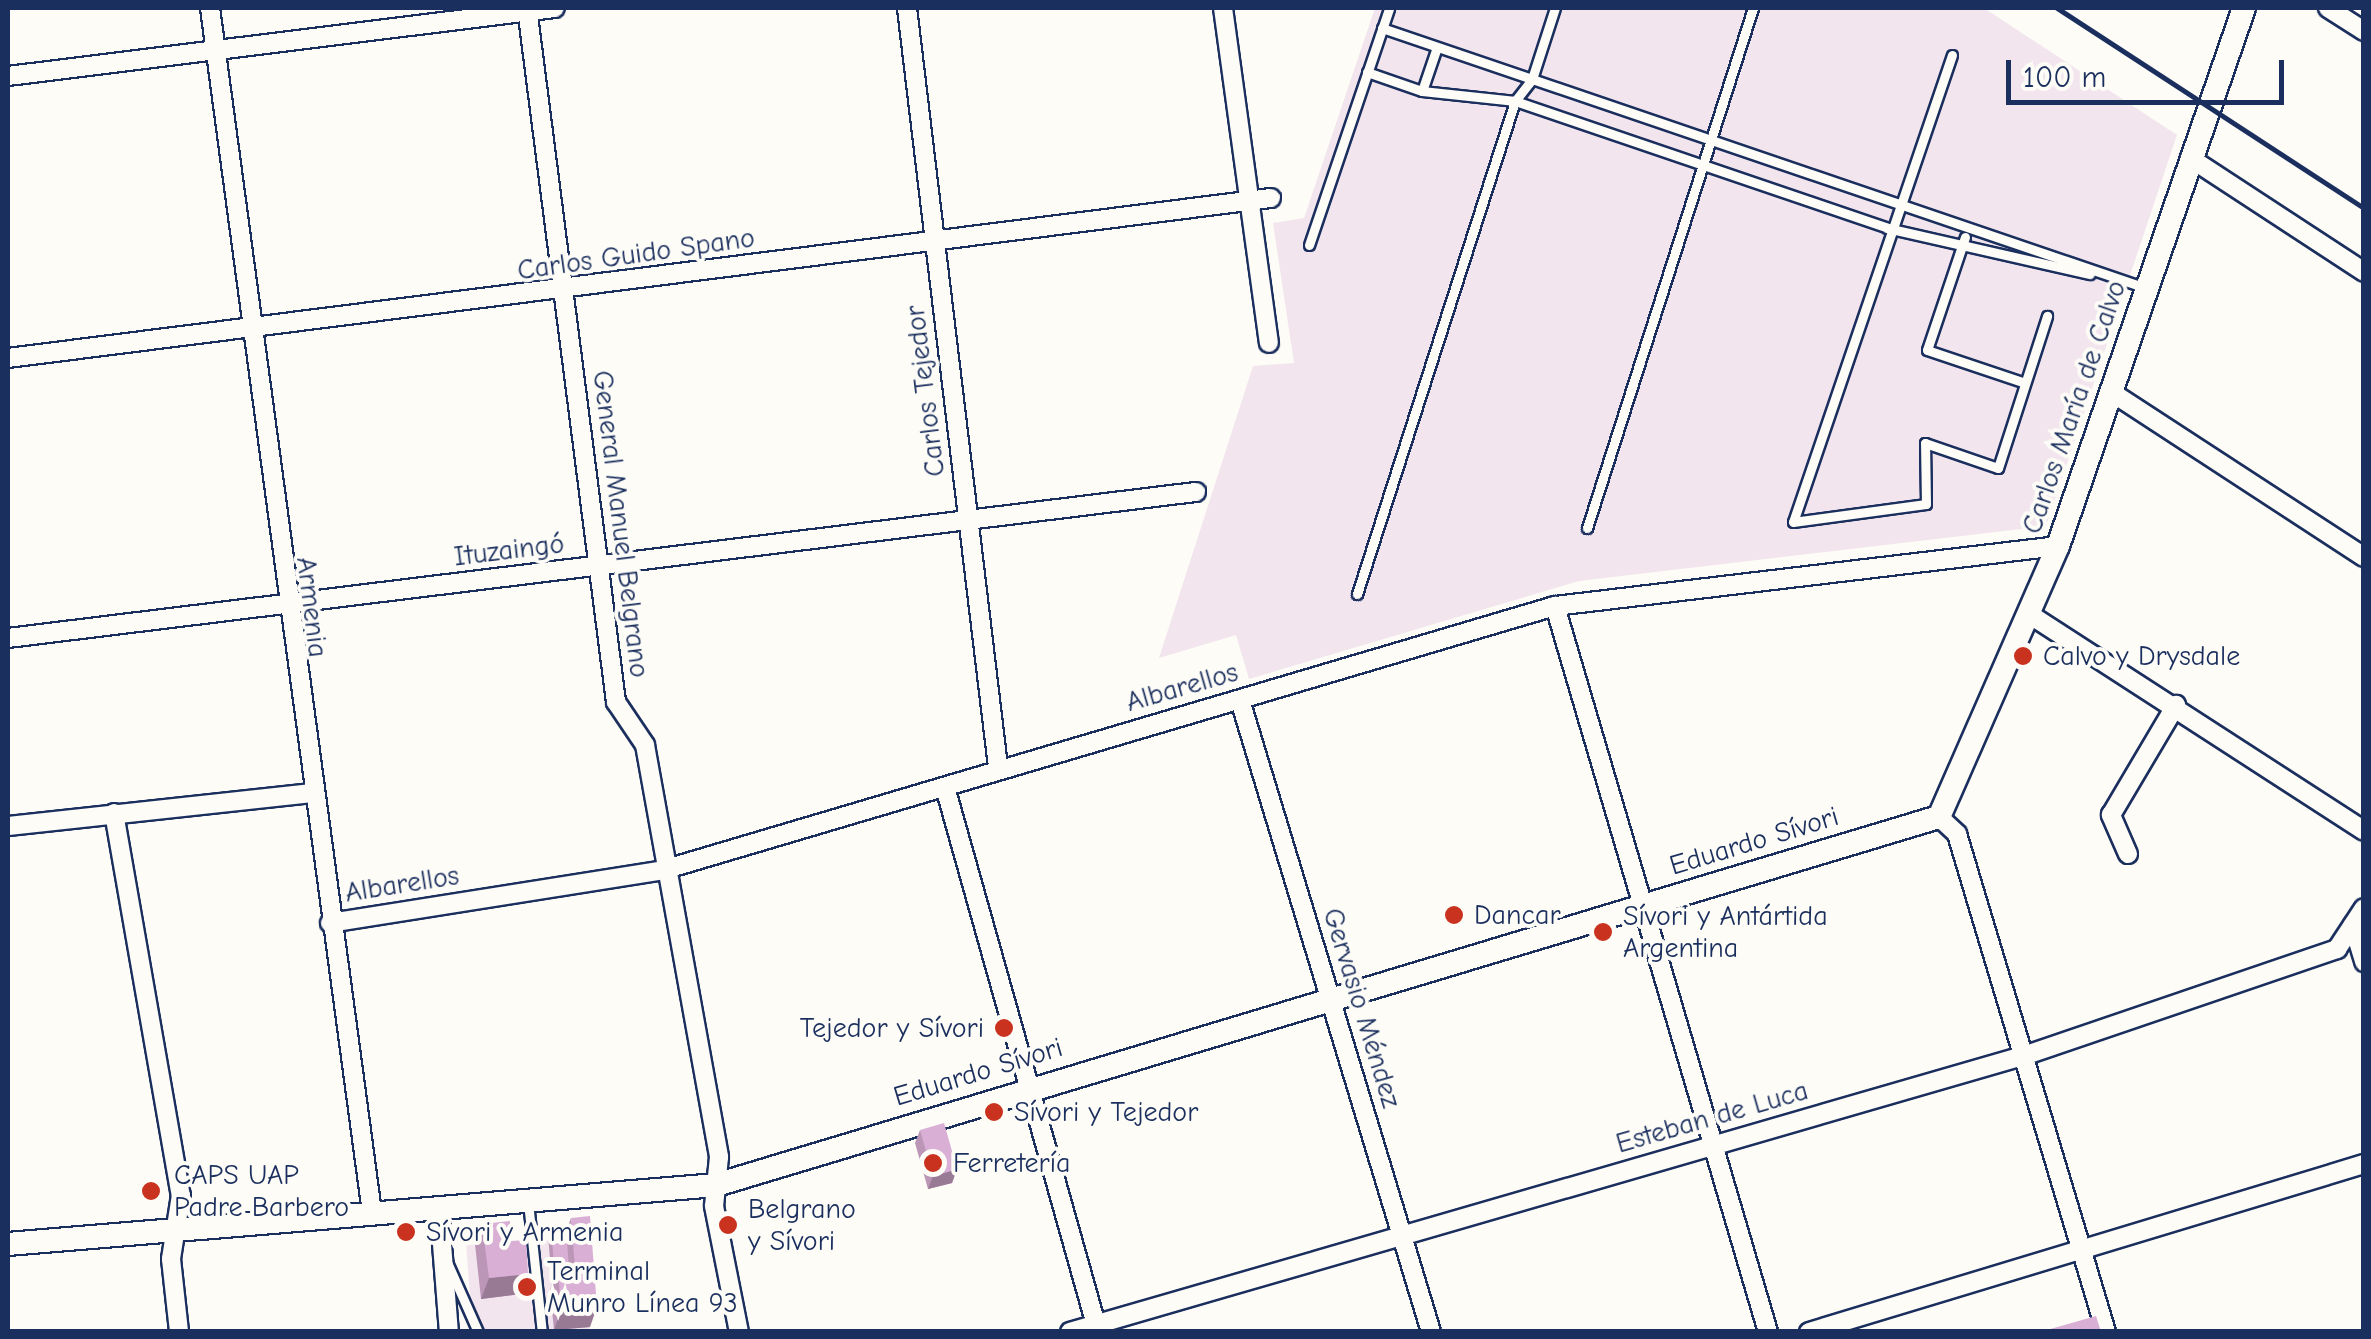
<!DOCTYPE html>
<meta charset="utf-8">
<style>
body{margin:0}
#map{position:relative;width:2371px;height:1339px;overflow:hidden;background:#fdfcf7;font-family:"Comic Neue",sans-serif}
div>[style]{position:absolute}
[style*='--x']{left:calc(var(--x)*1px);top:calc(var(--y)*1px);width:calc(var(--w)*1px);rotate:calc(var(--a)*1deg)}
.built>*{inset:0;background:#f2e5ed;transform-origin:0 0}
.roads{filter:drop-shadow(2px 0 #1b2f5e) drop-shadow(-2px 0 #1b2f5e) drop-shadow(0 2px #1b2f5e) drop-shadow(0 -2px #1b2f5e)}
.service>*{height:9px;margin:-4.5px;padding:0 4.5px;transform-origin:4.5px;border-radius:4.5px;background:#fdfcf7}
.minor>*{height:18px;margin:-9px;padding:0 9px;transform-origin:9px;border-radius:9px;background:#fdfcf7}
.tertiary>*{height:22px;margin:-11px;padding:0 11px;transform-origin:11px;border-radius:11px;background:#fdfcf7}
.rail>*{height:5px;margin:-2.5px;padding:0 2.5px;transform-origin:2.5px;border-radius:2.5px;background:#1b2f5e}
.wall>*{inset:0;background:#bb96b7}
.shaded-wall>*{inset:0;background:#987a95}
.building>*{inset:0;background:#d9afd5;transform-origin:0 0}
.dots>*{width:28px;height:28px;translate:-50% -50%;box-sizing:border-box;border:5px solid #fdfcf7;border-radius:50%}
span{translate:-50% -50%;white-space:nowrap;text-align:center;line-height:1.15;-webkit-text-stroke:8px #fdfcf7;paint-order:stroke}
.street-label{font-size:28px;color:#1b2f5e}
.poi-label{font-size:28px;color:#1b2f5e}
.left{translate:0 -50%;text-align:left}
.right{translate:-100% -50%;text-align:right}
.frame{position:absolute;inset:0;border:10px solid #1b2f5e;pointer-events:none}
.scale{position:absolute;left:2006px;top:60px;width:278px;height:45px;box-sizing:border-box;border:5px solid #1b2f5e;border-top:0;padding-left:12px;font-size:30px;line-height:35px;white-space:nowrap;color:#1b2f5e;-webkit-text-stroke:8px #fdfcf7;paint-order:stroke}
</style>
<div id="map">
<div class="built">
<i style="clip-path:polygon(1375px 8px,1984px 8px,2177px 135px,2046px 526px,1579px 581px,1249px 679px,1236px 635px,1159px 658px,1253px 366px,1294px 363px,1273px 223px,1304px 218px)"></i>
<i style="left:583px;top:1237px;width:94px;height:117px;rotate:86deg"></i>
</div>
<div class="roads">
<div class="service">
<i style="--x:1382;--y:28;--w:807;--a:18.79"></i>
<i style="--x:1952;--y:55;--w:493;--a:108.8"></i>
<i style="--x:1793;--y:522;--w:134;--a:-7.7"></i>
<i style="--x:1926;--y:504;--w:61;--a:-90.9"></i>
<i style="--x:1925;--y:443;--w:77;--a:18.9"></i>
<i style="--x:1998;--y:468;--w:160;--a:-72.1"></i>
<i style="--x:1367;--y:72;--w:58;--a:19.1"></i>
<i style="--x:1422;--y:91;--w:94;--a:6.1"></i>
<i style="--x:1515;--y:101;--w:393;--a:18.8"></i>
<i style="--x:1887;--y:228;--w:208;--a:12.8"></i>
<i style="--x:1422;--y:91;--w:46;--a:-71.2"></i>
<i style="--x:1965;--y:237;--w:119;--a:108.6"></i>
<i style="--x:1927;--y:350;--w:103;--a:18.6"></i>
<i style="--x:1309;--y:245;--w:250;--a:-71.3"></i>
<i style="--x:1587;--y:528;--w:546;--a:-72.3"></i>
<i style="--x:1357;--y:594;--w:518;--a:-72.23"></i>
<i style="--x:1515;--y:101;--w:28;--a:-52"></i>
<i style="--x:1532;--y:79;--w:75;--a:-72.1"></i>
<i style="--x:528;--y:1202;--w:131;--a:83.9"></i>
<i style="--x:447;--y:1262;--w:77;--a:66.1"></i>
</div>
<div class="minor">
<i style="--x:210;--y:8;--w:1215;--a:82.34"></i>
<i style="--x:527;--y:8;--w:700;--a:82.69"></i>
<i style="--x:616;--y:702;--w:52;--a:56"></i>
<i style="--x:645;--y:745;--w:419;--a:79.8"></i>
<i style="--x:719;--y:1157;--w:49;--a:95.8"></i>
<i style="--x:714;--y:1206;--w:128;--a:78.8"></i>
<i style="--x:907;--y:8;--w:764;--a:83.16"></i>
<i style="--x:1223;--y:8;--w:338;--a:82.2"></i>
<i style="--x:2328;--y:8;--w:43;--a:32.6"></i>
<i style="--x:8;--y:76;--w:551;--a:-7.09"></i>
<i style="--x:2190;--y:158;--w:208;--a:33.2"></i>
<i style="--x:8;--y:358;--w:1273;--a:-7.22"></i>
<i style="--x:2111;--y:392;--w:302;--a:33.1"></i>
<i style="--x:1555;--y:606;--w:757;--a:73.65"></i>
<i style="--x:2029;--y:614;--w:399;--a:32.9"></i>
<i style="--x:8;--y:638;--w:1197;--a:-7.01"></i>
<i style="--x:1240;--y:700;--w:660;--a:73.18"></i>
<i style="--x:945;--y:787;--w:566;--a:74.32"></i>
<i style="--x:114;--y:813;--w:388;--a:80.1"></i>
<i style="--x:181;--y:1195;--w:65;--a:98.9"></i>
<i style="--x:171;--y:1259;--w:73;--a:83.7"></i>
<i style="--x:1939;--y:817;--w:25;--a:43"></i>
<i style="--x:1957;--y:834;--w:520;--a:73.34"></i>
<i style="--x:8;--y:826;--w:304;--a:-6.2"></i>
<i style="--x:2128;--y:854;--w:43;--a:-113.6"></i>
<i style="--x:2111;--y:815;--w:128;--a:-59.4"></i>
<i style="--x:330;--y:923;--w:337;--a:-9"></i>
<i style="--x:663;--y:870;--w:930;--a:-16.49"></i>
<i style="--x:1555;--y:606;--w:507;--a:-6.8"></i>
<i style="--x:2353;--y:925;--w:39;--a:73"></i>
<i style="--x:439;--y:1206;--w:126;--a:85.5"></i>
<i style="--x:1070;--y:1332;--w:995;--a:-16.16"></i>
<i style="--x:2026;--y:1055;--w:329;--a:-18.8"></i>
<i style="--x:2337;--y:949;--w:49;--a:-56.6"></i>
<i style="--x:1809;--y:1332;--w:580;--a:-16.84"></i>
</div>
<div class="tertiary">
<i style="--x:8;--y:1244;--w:710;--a:-4.76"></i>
<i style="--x:716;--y:1185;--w:1277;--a:-16.75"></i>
<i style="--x:1939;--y:817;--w:296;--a:-66.3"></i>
<i style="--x:2058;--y:546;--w:569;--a:-70.93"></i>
</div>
</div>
<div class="rail">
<i style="--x:2057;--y:8;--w:366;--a:33.1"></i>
</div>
<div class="wall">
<i style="clip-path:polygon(920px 1130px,957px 1169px,952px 1183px,928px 1189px,915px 1143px)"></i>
<i style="clip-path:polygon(571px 1218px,590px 1327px,554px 1330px,550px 1290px,552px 1284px,548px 1235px,551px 1228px,566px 1231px)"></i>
<i style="clip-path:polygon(482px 1224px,511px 1241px,521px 1294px,481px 1299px,475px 1244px)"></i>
</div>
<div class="shaded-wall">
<i style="clip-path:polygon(957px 1169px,952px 1183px,928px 1189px,933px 1176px)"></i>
<i style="clip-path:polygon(528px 1274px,521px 1294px,481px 1299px,489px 1278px)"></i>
<i style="clip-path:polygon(597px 1307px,590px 1327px,554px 1330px,561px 1310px)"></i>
</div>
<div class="building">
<i style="left:944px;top:1123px;width:48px;height:25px;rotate:74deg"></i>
<i style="clip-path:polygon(590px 1216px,597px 1307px,561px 1310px,558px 1270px,575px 1268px,571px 1218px)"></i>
<i style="clip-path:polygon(510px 1221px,511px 1241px,526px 1240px,528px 1274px,489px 1278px,482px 1224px)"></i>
<i style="clip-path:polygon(566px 1227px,569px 1269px,558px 1270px,555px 1278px,551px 1228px)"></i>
<i style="clip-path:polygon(2096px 1316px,2101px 1332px,2040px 1332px)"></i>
</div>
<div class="dots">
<i style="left:2023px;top:656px;background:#c8321e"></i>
<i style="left:1454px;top:915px;background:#c8321e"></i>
<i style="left:1603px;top:932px;background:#c8321e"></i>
<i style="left:1004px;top:1028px;background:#c8321e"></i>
<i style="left:994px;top:1112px;background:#c8321e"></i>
<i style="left:933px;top:1163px;background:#c8321e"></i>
<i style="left:151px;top:1191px;background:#c8321e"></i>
<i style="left:728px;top:1225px;background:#c8321e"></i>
<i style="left:406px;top:1232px;background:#c8321e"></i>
<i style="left:527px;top:1287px;background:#c8321e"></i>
</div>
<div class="street-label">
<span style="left:636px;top:254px;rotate:-8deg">Carlos Guido Spano</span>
<span style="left:925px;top:391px;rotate:-97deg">Carlos Tejedor</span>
<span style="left:2074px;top:407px;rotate:-71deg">Carlos María de Calvo</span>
<span style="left:621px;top:524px;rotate:83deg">General Manuel Belgrano</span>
<span style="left:509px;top:550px;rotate:-7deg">Ituzaingó</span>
<span style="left:312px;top:607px;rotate:83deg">Armenia</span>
<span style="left:1182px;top:687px;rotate:-16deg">Albarellos</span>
<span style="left:1754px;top:841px;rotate:-17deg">Eduardo Sívori</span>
<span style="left:402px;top:884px;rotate:-9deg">Albarellos</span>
<span style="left:1362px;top:1008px;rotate:73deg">Gervasio Méndez</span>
<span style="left:978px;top:1072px;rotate:-17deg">Eduardo Sívori</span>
<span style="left:1712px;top:1117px;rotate:-16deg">Esteban de Luca</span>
</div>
<div class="poi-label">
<span class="left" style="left:2043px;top:656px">Calvo y Drysdale</span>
<span class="left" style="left:1474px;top:915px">Dancar</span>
<span class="left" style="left:1623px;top:932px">Sívori y Antártida<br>Argentina</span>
<span class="right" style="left:984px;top:1028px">Tejedor y Sívori</span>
<span class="left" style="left:1014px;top:1112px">Sívori y Tejedor</span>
<span class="left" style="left:953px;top:1163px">Ferretería</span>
<span class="left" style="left:174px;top:1191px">CAPS UAP<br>Padre Barbero</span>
<span class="left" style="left:748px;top:1225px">Belgrano<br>y Sívori</span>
<span class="left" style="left:426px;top:1232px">Sívori y Armenia</span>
<span class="left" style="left:547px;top:1287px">Terminal<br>Munro Línea 93</span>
</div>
<div class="frame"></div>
<div class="scale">100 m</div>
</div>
